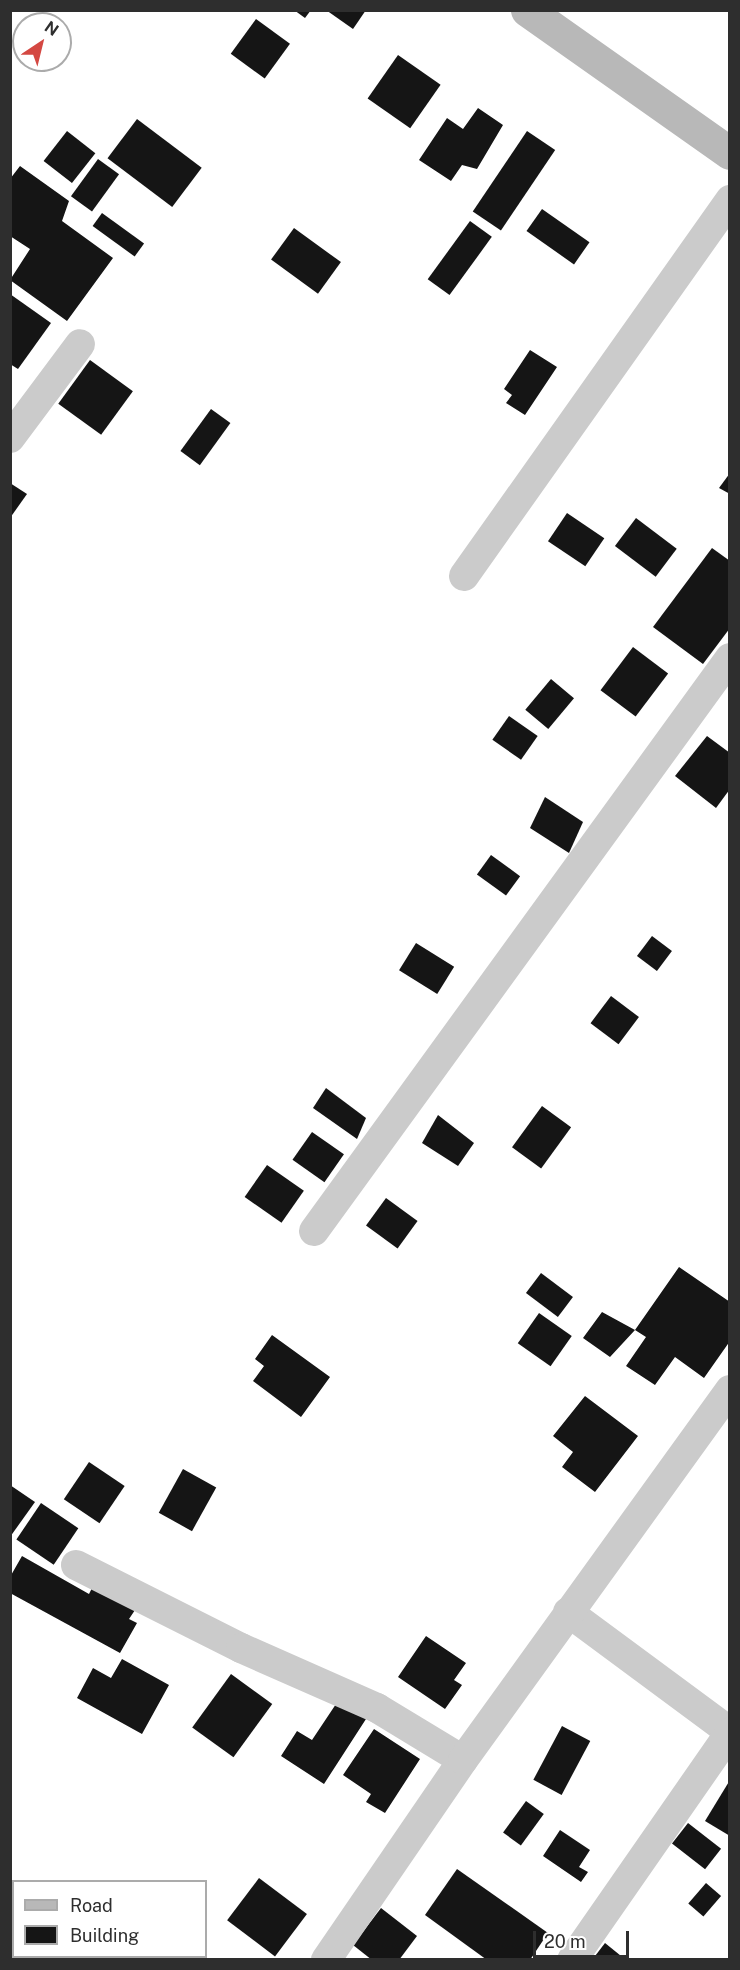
<!DOCTYPE html>
<style>
body{margin:0}
#map{position:relative;width:740px;height:1970px;overflow:hidden;background:#fff;font-family:"Public Sans",sans-serif}
div>[style]{position:absolute}
[style*='--x']{left:calc(var(--x)*1px);top:calc(var(--y)*1px);width:calc(var(--w)*1px);rotate:calc(var(--a)*1deg)}
.building>*{inset:0;background:#151515;transform-origin:0 0}
.street>*{height:30px;margin:-15px;padding:0 15px;transform-origin:15px;border-radius:15px;background:#cbcbcb}
.secondary>*{height:33px;margin:-16.5px;padding:0 16.5px;transform-origin:16.5px;border-radius:16.5px;background:#b8b8b8}
span{translate:-50% -50%;white-space:nowrap;text-align:center;line-height:1.15;-webkit-text-stroke:6px #fff;paint-order:stroke}
.frame{position:absolute;inset:0;border:12px solid #2e2e2e;pointer-events:none}
.legend{position:absolute;left:12px;top:1880px;width:195px;height:78px;box-sizing:border-box;background:#fff;border:2px solid #ababab;margin:0;padding:8px 10px;list-style:none;font-size:18px;color:#2e2e2e}
.legend li{display:flex;align-items:center;gap:12px;height:30px}
.legend b{width:30px;border:2px solid #ababab}
.north{position:absolute;left:12px;top:12px;width:60px;height:60px;box-sizing:border-box;background:#fff;border:2px solid #ababab;border-radius:50%;rotate:35deg;font-size:16px;font-weight:700;line-height:24px;text-align:center;color:#2e2e2e}
.north::after{content:'';display:block;margin:auto;width:21px;height:27px;background:#d44842;clip-path:polygon(50% 0,100% 100%,50% 72%,0 100%)}
.scale{position:absolute;left:533px;top:1931px;width:96px;height:27px;box-sizing:border-box;border:3px solid #2e2e2e;border-top:0;padding-left:8px;font-size:18px;line-height:21px;white-space:nowrap;color:#2e2e2e;-webkit-text-stroke:4px #fff;paint-order:stroke}
</style>
<div id="map">
<div class="building">
<i style="clip-path:polygon(294px 10px,311px 10px,305px 18px)"></i>
<i style="clip-path:polygon(326px 10px,366px 10px,353px 29px)"></i>
<i style="left:256px;top:19px;width:42px;height:43px;rotate:36deg"></i>
<i style="left:398px;top:55px;width:52px;height:53px;rotate:35deg"></i>
<i style="clip-path:polygon(478px 108px,503px 125px,477px 169px,462px 165px,451px 181px,419px 160px,447px 118px,463px 129px)"></i>
<i style="left:137px;top:119px;width:81px;height:49px;rotate:37deg"></i>
<i style="left:67px;top:131px;width:36px;height:38px;rotate:38deg"></i>
<i style="left:527px;top:131px;width:34px;height:97px;rotate:34deg"></i>
<i style="left:98px;top:159px;width:26px;height:46px;rotate:36deg"></i>
<i style="clip-path:polygon(20px 166px,69px 201px,62px 221px,113px 258px,67px 321px,10px 280px,30px 249px,10px 236px,10px 179px)"></i>
<i style="left:542px;top:209px;width:58px;height:27px;rotate:35deg"></i>
<i style="left:102px;top:213px;width:52px;height:16px;rotate:36deg"></i>
<i style="left:470px;top:221px;width:27px;height:72px;rotate:36deg"></i>
<i style="left:294px;top:228px;width:58px;height:39px;rotate:36deg"></i>
<i style="clip-path:polygon(10px 294px,51px 323px,18px 369px,10px 364px)"></i>
<i style="clip-path:polygon(530px 350px,557px 367px,525px 415px,506px 403px,512px 395px,504px 389px)"></i>
<i style="left:90px;top:360px;width:53px;height:54px;rotate:36deg"></i>
<i style="left:211px;top:409px;width:24px;height:52px;rotate:36deg"></i>
<i style="clip-path:polygon(730px 473px,730px 494px,719px 488px)"></i>
<i style="clip-path:polygon(10px 483px,27px 494px,10px 518px)"></i>
<i style="left:567px;top:513px;width:45px;height:34px;rotate:34deg"></i>
<i style="left:636px;top:518px;width:51px;height:35px;rotate:37deg"></i>
<i style="clip-path:polygon(712px 548px,730px 561px,730px 628px,703px 664px,653px 627px)"></i>
<i style="left:633px;top:647px;width:44px;height:54px;rotate:37deg"></i>
<i style="left:551px;top:679px;width:30px;height:40px;rotate:40deg"></i>
<i style="left:509px;top:716px;width:35px;height:29px;rotate:35deg"></i>
<i style="clip-path:polygon(707px 736px,730px 753px,730px 789px,716px 808px,675px 776px)"></i>
<i style="clip-path:polygon(545px 797px,583px 822px,569px 853px,530px 828px)"></i>
<i style="left:491px;top:855px;width:36px;height:24px;rotate:36deg"></i>
<i style="left:652px;top:936px;width:25px;height:25px;rotate:37deg"></i>
<i style="left:416px;top:943px;width:45px;height:32px;rotate:32deg"></i>
<i style="left:611px;top:996px;width:35px;height:34px;rotate:37deg"></i>
<i style="clip-path:polygon(326px 1088px,366px 1118px,357px 1139px,313px 1108px)"></i>
<i style="left:542px;top:1106px;width:36px;height:51px;rotate:36deg"></i>
<i style="clip-path:polygon(438px 1115px,474px 1143px,458px 1166px,422px 1143px)"></i>
<i style="left:312px;top:1132px;width:39px;height:34px;rotate:35deg"></i>
<i style="left:267px;top:1165px;width:45px;height:39px;rotate:35deg"></i>
<i style="left:386px;top:1198px;width:39px;height:34px;rotate:36deg"></i>
<i style="clip-path:polygon(679px 1267px,730px 1302px,730px 1341px,704px 1378px,675px 1357px,655px 1385px,626px 1366px,646px 1337px,635px 1330px,610px 1357px,583px 1338px,602px 1312px,635px 1330px)"></i>
<i style="left:541px;top:1273px;width:40px;height:25px;rotate:37deg"></i>
<i style="left:539px;top:1313px;width:40px;height:37px;rotate:35deg"></i>
<i style="clip-path:polygon(272px 1335px,330px 1377px,301px 1417px,253px 1381px,264px 1366px,255px 1359px)"></i>
<i style="clip-path:polygon(585px 1396px,638px 1436px,595px 1492px,562px 1467px,573px 1452px,553px 1436px)"></i>
<i style="left:89px;top:1462px;width:43px;height:45px;rotate:34deg"></i>
<i style="left:183px;top:1469px;width:38px;height:50px;rotate:29deg"></i>
<i style="clip-path:polygon(10px 1485px,35px 1502px,10px 1537px)"></i>
<i style="left:41px;top:1503px;width:45px;height:44px;rotate:34deg"></i>
<i style="clip-path:polygon(22px 1556px,89px 1594px,93px 1586px,135px 1610px,129px 1619px,137px 1623px,120px 1653px,10px 1593px,10px 1577px)"></i>
<i style="clip-path:polygon(426px 1636px,466px 1663px,454px 1680px,462px 1685px,445px 1709px,398px 1677px)"></i>
<i style="clip-path:polygon(122px 1659px,169px 1685px,142px 1734px,77px 1698px,93px 1668px,111px 1678px)"></i>
<i style="left:231px;top:1674px;width:51px;height:66px;rotate:36deg"></i>
<i style="clip-path:polygon(338px 1701px,366px 1719px,324px 1784px,281px 1756px,297px 1731px,312px 1740px)"></i>
<i style="left:562px;top:1726px;width:32px;height:61px;rotate:28deg"></i>
<i style="clip-path:polygon(374px 1729px,420px 1759px,385px 1813px,366px 1802px,371px 1794px,343px 1775px)"></i>
<i style="clip-path:polygon(730px 1780px,730px 1836px,705px 1821px)"></i>
<i style="left:526px;top:1801px;width:22px;height:39px;rotate:36deg"></i>
<i style="left:688px;top:1823px;width:42px;height:26px;rotate:38deg"></i>
<i style="clip-path:polygon(560px 1830px,590px 1850px,579px 1867px,588px 1872px,581px 1882px,543px 1856px)"></i>
<i style="clip-path:polygon(457px 1869px,548px 1933px,530px 1960px,487px 1960px,425px 1915px)"></i>
<i style="left:259px;top:1878px;width:60px;height:53px;rotate:37deg"></i>
<i style="left:706px;top:1883px;width:20px;height:27px;rotate:41deg"></i>
<i style="clip-path:polygon(381px 1908px,417px 1936px,399px 1960px,372px 1960px,353px 1945px)"></i>
<i style="clip-path:polygon(605px 1943px,626px 1960px,592px 1960px)"></i>
</div>
<div class="street">
<i style="--x:10;--y:438;--w:117;--a:-53.3"></i>
<i style="--x:464;--y:576;--w:461;--a:-54.7"></i>
<i style="--x:314;--y:1231;--w:708;--a:-54.02"></i>
<i style="--x:76;--y:1565;--w:185;--a:26.7"></i>
<i style="--x:241;--y:1648;--w:149;--a:23.8"></i>
<i style="--x:377;--y:1708;--w:100;--a:31.2"></i>
<i style="--x:568;--y:1612;--w:202;--a:36.5"></i>
<i style="--x:326;--y:1960;--w:242;--a:-55.6"></i>
<i style="--x:463;--y:1760;--w:456;--a:-54.2"></i>
<i style="--x:572;--y:1960;--w:277;--a:-55.2"></i>
</div>
<div class="secondary">
<i style="--x:527;--y:10;--w:248;--a:35.2"></i>
</div>
<div class="frame"></div>
<ul class="legend">
<li><b style="height:8px;background:#b8b8b8"></b>Road</li>
<li><b style="height:16px;background:#151515"></b>Building</li>
</ul>
<div class="north">N</div>
<div class="scale">20 m</div>
</div>
